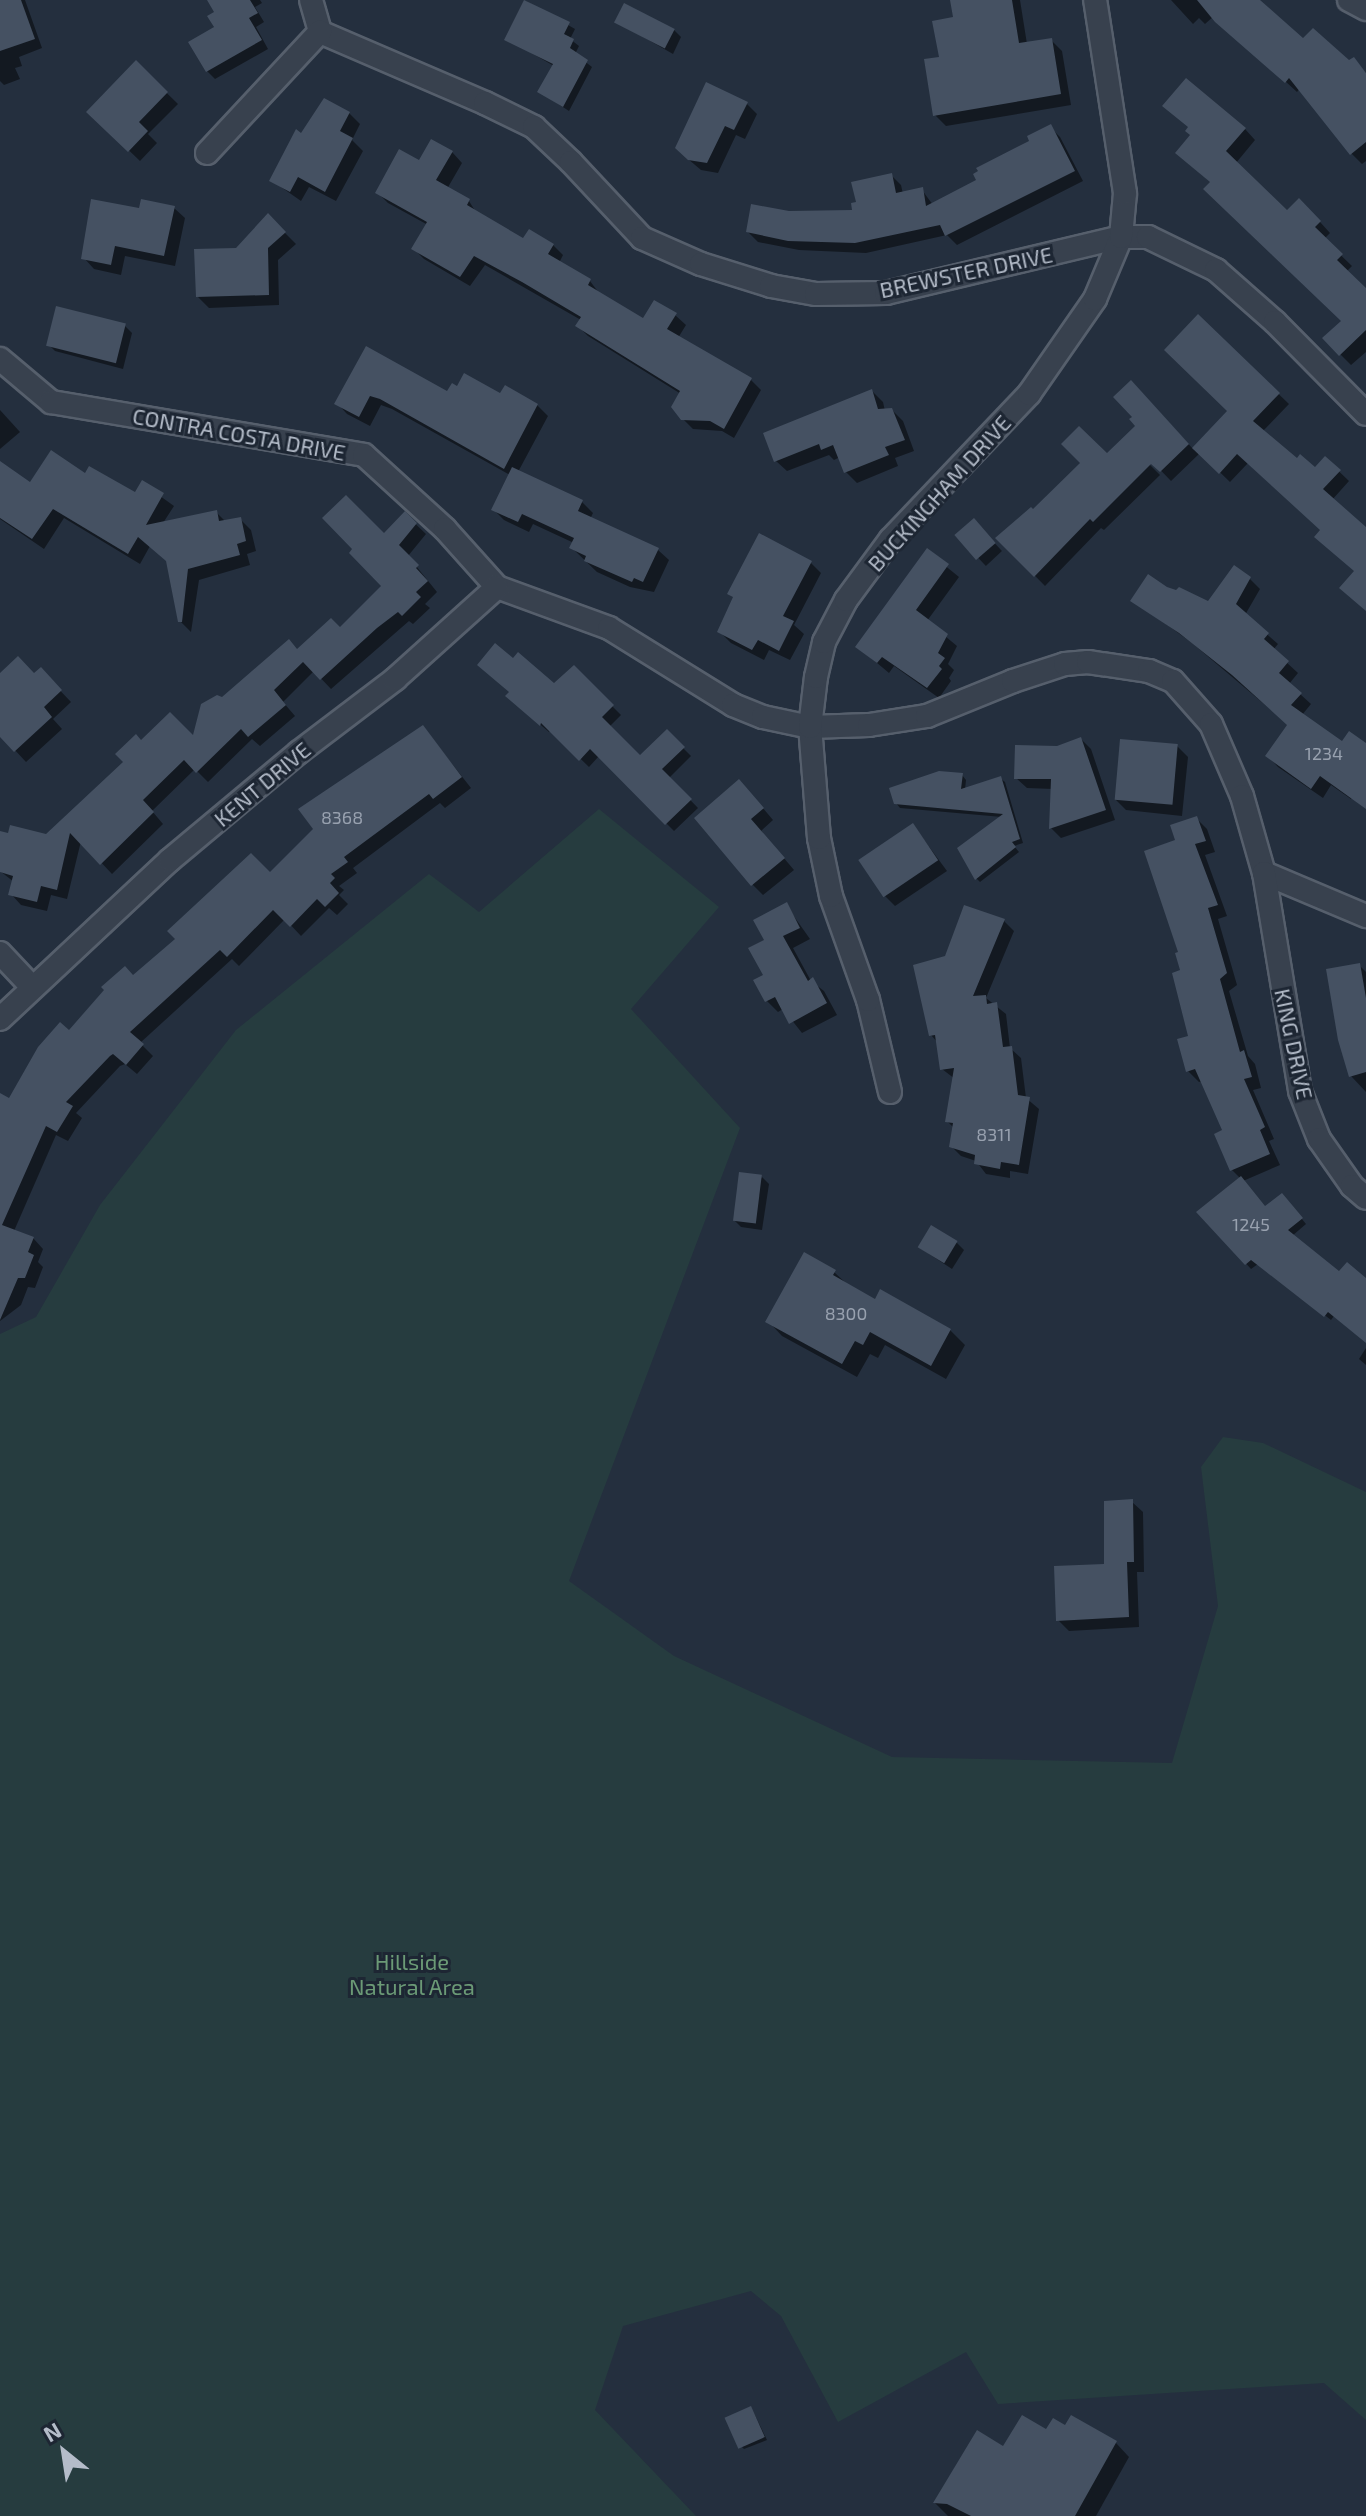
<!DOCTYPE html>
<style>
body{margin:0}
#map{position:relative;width:1366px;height:2516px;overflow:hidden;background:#242f3e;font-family:"Exo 2",sans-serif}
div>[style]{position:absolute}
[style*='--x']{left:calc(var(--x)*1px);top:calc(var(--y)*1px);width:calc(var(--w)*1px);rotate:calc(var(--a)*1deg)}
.green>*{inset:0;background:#263c3f}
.shadow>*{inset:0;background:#0007;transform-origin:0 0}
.building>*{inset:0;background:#455162;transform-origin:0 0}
.roads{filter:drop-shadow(2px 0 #565f6c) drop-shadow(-2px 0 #565f6c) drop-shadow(0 2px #565f6c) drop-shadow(0 -2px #565f6c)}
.minor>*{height:22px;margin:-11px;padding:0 11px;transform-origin:11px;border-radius:11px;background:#38414e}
span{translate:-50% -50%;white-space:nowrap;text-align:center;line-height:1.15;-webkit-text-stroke:6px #1d2633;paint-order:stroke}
.number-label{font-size:18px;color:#98a1af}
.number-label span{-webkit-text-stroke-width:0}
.street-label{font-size:22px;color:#b4bcc9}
.park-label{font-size:22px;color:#6b9a76}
.north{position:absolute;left:24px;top:2412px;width:80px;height:80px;-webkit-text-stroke:6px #1d2633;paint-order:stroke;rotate:330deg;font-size:22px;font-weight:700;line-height:32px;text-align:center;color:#b4bcc9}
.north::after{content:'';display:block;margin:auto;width:28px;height:36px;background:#b4bcc9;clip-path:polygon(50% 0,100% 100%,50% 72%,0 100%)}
</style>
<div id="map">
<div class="green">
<i style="clip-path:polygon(599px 809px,719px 907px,631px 1009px,740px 1128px,569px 1581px,674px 1656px,892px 1757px,1172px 1763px,1218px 1606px,1201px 1467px,1223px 1437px,1263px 1443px,1366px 1492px,1366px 2420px,1324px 2383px,998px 2404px,966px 2352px,838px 2422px,781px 2316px,751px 2291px,623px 2326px,595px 2410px,696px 2516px,0 2516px,0 1334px,36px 1317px,100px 1205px,236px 1030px,429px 874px,479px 912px)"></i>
</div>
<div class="shadow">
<i style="clip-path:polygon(0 0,25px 0,42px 48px,19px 57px,22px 66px,15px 68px,20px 79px,4px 85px,0 81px)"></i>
<i style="clip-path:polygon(209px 0,260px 0,262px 3px,255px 7px,264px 22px,256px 27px,268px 49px,215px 79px,207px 71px,216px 13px)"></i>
<i style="clip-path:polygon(963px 0,1020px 0,1027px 44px,1051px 40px,1062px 51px,1071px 105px,946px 126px,935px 115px,941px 59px)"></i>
<i style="clip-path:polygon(1171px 0,1230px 0,1349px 63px,1354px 60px,1366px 73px,1366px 161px,1362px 164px,1351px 153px,1300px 88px,1297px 92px,1214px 16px,1205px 24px,1199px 18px,1193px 24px)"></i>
<i style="clip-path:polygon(526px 1px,575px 29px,570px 39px,579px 46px,575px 54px,592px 67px,569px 111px,540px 92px,554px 66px,507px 39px)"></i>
<i style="clip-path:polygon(617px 22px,674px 30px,681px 37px,673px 54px)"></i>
<i style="clip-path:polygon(136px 63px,178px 104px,148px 134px,157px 143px,140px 161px,89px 112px)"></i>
<i style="clip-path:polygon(746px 103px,757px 114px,745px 139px,736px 135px,718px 173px,701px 170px,688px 159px)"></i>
<i style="clip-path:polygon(349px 113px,360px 124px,352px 140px,363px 151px,336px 201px,309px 187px,301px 201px,271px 180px,302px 135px)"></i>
<i style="clip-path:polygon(1050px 127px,1060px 137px,1083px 181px,957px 245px,947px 235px,866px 253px,799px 250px,758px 242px,748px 232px,789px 213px,855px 212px,891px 175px,901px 185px,903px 194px,922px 190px,933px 205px,979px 181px)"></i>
<i style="clip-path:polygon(1245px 129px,1255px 140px,1236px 163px,1287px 213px,1320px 222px,1330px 233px,1324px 239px,1352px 266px,1346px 272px,1366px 291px,1366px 352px,1351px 365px,1325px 339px,1344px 322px,1212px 183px,1188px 163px)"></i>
<i style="clip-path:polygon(452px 152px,462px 163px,447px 189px,469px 201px,477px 214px,524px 241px,553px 245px,563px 255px,559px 263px,590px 281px,599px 293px,644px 320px,675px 315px,686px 325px,678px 338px,751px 380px,761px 390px,734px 438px,722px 431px,693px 429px,682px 418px,681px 394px,588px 336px,578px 326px,581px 320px,485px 265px,470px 286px,424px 259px,414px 249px,428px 225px,388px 203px,378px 193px,420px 163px)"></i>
<i style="clip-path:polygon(174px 208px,185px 218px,175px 266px,125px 256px,121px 275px,94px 269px,84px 258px,140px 211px)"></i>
<i style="clip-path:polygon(268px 216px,296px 244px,278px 260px,279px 305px,209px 308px,198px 297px)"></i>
<i style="clip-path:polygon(1198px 317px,1289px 404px,1262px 432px,1297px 460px,1315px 470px,1326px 459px,1349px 481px,1332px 500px,1366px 529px,1366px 610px,1356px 572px,1323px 531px,1248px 463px,1230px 482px,1200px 453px,1171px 481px,1146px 455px,1143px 458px,1160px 475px,1104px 530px,1101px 528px,1045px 586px,998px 538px,1107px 456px,1138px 426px,1141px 393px,1194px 450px,1230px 412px)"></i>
<i style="clip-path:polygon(125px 326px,132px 333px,123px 369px,55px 351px,48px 344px)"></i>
<i style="clip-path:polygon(367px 349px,448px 393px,501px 396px,537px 405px,548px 416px,518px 472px,582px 502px,593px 513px,590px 519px,658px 550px,669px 560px,654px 592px,630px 587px,597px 572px,572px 548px,574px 543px,533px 524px,529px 532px,504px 520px,493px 509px,510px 475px,392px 409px,381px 405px,370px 426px,347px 414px,337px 403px)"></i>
<i style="clip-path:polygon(872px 391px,883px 402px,885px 411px,892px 410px,903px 421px,914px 451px,895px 458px,898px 466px,857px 483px,846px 472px,840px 457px,834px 460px,829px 455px,787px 471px,776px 461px)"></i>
<i style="clip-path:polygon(0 410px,20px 432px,0 449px)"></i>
<i style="clip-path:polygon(0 464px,31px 484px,86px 476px,135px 495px,142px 483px,174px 506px,163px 523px,216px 512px,226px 522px,240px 519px,251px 530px,256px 551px,247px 554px,250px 565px,199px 580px,191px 632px,180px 621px,168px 562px,150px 546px,140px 564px,64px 518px,44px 549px,0 519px)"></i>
<i style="clip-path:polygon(405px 514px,426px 534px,408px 556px,437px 592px,425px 604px,430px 608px,413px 624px,409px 621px,331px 689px,314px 671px,283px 702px,295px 716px,260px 746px,252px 739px,208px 782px,195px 769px,152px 811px,163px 824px,112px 874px,81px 841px,67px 899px,51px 895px,47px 911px,21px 905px,11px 894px,14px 882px,0 871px,0 833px,46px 836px,126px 762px,142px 742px,194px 739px,222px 699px,298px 651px,340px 630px,384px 586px,384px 536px)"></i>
<i style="left:974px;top:521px;width:41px;height:22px;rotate:47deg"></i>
<i style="clip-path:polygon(927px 551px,959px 577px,927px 621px,957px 646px,948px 664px,954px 670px,949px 678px,951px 681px,939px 698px,894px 666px,889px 673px,858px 647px)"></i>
<i style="clip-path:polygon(811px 563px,821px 573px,794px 625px,804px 634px,790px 660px,769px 650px,764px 660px,731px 643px,720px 632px)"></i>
<i style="clip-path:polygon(1250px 579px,1260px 589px,1245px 615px,1278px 644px,1273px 650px,1298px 673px,1289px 684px,1311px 704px,1302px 715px,1343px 744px,1366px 745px,1366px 778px,1351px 799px,1331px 785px,1323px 798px,1278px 767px,1268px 756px,1289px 725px,1192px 643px,1133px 600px,1166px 588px,1208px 604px)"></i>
<i style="clip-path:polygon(513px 660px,554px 686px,574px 668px,621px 715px,609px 727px,640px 758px,667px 732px,691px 756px,669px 778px,698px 808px,674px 831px,599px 756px,589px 767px,551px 730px,549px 732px,516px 704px,511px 692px)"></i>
<i style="clip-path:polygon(35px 675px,51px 681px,71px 702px,53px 719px,62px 729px,26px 762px,0 734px,0 676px)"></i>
<i style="clip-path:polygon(423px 727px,471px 788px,445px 808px,440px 803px,353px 868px,357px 873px,339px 886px,344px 890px,339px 895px,348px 904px,337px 915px,329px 908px,301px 936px,285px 919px,239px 966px,232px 959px,140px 1043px,153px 1056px,137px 1074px,125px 1064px,120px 1066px,76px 1113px,82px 1118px,68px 1141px,56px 1135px,14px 1231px,33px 1238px,43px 1249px,38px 1262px,43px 1267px,35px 1288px,28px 1287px,21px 1305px,0 1321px,0 1103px,10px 1101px,69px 1033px,134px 977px,270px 875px)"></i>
<i style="clip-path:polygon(1081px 739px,1091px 749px,1115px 820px,1061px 838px,1051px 828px,1053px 789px,1027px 788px,1016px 778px,1058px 748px)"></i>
<i style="clip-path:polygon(1177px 746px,1188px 757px,1182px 816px,1126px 810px,1115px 799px)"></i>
<i style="clip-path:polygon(962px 775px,966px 780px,965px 790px,1000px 778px,1005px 782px,1023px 843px,1014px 846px,1019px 852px,980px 882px,976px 878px,1002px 817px,900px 808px,896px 803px)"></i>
<i style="clip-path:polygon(750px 793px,773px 820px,761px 831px,794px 870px,763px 895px,753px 885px)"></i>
<i style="clip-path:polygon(1196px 818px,1207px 829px,1215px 852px,1205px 855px,1227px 916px,1218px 919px,1237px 985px,1229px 991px,1248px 1056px,1255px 1064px,1261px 1088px,1253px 1090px,1274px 1139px,1269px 1141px,1280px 1165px,1243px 1181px,1265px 1208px,1287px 1201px,1306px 1224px,1292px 1236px,1340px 1274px,1366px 1280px,1366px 1342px,1334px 1316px,1331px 1320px,1258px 1264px,1251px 1269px,1199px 1212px,1240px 1178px,1232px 1170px,1217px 1135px,1225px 1131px,1203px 1081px,1199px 1082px,1188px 1071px,1191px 1037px,1181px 954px,1177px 841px)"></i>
<i style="clip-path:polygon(913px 825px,947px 871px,895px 906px,884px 895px)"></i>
<i style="clip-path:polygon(786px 905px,810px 939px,793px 948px,811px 981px,824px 991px,837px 1015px,802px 1033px,783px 1009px,778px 1012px,767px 1001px,756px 981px,766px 976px,766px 941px)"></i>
<i style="clip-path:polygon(1004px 921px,1014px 931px,986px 998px,1006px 1014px,1010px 1048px,1021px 1058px,1026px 1098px,1039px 1109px,1028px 1174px,1010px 1171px,1010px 1178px,986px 1174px,976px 1161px,961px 1156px,951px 1146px,954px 1128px,947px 1121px,955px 1079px,942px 1069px,938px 1043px,931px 1035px,947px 958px)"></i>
<i style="clip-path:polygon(1359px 965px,1366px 972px,1366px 1092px,1351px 1076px)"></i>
<i style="clip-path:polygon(762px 1177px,769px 1184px,762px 1230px,741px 1227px,734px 1220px)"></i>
<i style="clip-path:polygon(957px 1243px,964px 1250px,952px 1269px,920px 1248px)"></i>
<i style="clip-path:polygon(834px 1272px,849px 1286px,876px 1302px,950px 1330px,965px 1345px,946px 1379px,885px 1345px,878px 1358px,870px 1354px,857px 1377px,782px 1336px,768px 1321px)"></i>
<i style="clip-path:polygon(1366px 1348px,1366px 1365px,1359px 1359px)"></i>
<i style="clip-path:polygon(1132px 1502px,1143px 1512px,1144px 1572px,1137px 1572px,1139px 1627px,1069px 1631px,1058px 1620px,1108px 1564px)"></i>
<i style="clip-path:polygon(753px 2411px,767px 2440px,744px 2449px,741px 2446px)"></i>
<i style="clip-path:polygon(1066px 2428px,1116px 2443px,1129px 2457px,1096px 2516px,948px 2516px,935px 2503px,1004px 2449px)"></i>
</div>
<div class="building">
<i style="clip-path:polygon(0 0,21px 0,35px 39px,0 51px)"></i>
<i style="clip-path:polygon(207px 0,250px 0,258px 13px,249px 18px,262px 40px,206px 72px,188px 42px,214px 27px,207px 16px,214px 12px)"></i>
<i style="clip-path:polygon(524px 0,570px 22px,564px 34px,574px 39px,570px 48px,588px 60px,563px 107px,537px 92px,553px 64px,504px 40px)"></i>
<i style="clip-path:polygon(950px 0,1012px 0,1019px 43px,1052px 38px,1061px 94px,933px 116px,924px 59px,939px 57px,932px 21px,953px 17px)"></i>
<i style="clip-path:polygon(1197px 0,1260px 0,1303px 38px,1313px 28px,1349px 60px,1354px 57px,1366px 73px,1366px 142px,1350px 155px,1289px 78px,1285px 83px,1215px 22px)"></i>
<i style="left:624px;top:3px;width:57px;height:22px;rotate:27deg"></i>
<i style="clip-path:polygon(136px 60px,168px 92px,139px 122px,148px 131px,128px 152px,86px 112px)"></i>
<i style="clip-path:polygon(1186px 78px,1246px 128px,1226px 151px,1287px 210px,1299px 198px,1321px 221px,1315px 227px,1343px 254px,1337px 260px,1366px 288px,1366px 330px,1339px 356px,1322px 338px,1341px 321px,1203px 189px,1210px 182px,1175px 153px,1190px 135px,1185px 131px,1188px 127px,1162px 106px)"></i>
<i style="clip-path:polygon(706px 82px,748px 102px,734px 130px,725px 126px,707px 163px,688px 160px,675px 148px)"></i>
<i style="clip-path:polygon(324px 98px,350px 112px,340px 131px,353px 138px,325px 192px,298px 177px,290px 192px,269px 181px,296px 129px,301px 133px)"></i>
<i style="clip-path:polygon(1051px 124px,1075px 171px,945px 236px,940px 225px,855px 243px,788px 241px,746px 232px,751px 204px,789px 211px,852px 210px,851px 203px,856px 202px,851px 182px,892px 173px,896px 193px,923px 187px,926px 206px,976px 180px,973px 174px,978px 171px,976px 168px,1029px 141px,1027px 136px)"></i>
<i style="clip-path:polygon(431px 139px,453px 151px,436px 180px,470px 199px,467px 205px,523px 238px,529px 229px,554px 244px,548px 254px,591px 279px,588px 285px,643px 318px,654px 300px,677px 313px,667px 329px,752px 378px,724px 429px,710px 421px,681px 420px,671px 407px,680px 391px,575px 326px,581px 317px,522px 282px,474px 256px,460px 277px,411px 249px,427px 222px,375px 193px,399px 149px,419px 160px)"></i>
<i style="clip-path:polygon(91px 199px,139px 208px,141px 199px,175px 206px,164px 256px,115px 246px,111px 265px,81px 259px)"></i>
<i style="clip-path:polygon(268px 213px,286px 232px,268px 248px,269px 295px,196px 297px,194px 249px,236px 248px)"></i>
<i style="left:56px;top:306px;width:72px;height:41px;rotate:14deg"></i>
<i style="clip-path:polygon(1198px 314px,1280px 393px,1253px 421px,1297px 458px,1300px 454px,1315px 467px,1325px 456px,1341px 470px,1323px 489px,1366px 527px,1366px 611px,1339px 588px,1354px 571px,1314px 537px,1320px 530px,1237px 454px,1219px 474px,1192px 448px,1227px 411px,1164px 350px)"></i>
<i style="clip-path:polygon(366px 346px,447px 391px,452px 383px,457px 386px,464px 373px,500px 393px,505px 385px,538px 404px,504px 469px,380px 399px,370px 396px,359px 417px,334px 404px)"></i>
<i style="clip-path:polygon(1131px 380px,1189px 444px,1160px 472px,1151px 464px,1093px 522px,1090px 519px,1034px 577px,995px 538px,1031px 507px,1033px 509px,1080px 463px,1061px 444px,1079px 426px,1107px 453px,1135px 426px,1129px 419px,1132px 417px,1113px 397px)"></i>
<i style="clip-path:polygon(872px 389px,878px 409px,892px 408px,905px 440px,885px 447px,889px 455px,844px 473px,833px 445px,821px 450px,819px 444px,774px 462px,763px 433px)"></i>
<i style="clip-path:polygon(51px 450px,85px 473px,89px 466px,135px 492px,142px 480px,164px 493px,146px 525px,217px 510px,219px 521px,241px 517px,246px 541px,237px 544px,240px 555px,188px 569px,182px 622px,178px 622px,166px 561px,138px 537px,128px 554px,53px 509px,32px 539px,0 518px,0 461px,30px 482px)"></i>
<i style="clip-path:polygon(512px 467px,583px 500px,578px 511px,659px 548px,643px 582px,634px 578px,632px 582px,584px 561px,586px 556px,569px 548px,574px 538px,522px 514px,518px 522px,491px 510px)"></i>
<i style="clip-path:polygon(346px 495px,384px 533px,405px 511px,417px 523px,399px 545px,419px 565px,416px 568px,428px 581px,416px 592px,421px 597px,402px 616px,398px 612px,377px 628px,320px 680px,303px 662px,274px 690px,286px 705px,248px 737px,241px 729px,196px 773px,184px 760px,143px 800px,154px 812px,100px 865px,70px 833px,57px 890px,41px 886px,37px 902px,8px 895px,13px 876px,0 872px,0 831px,8px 833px,10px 825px,46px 834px,123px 762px,115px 754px,136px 734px,141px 740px,170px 712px,193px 735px,201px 704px,217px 695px,222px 697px,289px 639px,297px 649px,331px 618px,340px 627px,381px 586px,349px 553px,352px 549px,322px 518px)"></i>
<i style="left:974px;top:518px;width:33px;height:26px;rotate:49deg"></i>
<i style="clip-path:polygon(759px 533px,812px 561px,783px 616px,794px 621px,779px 651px,758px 640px,752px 650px,717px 632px,733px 597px,727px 594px)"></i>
<i style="clip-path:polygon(927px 548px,949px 564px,916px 610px,948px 634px,938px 653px,945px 658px,939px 666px,942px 669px,927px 688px,882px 657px,877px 663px,855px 647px)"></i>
<i style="clip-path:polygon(1234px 565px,1251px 577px,1236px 604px,1269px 633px,1264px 639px,1289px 661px,1279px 673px,1302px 693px,1291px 705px,1342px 741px,1349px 731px,1366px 743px,1366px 809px,1320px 776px,1311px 789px,1265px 756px,1287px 725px,1232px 675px,1179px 633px,1130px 601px,1148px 574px,1167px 587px,1176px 590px,1179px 587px,1208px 601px)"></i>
<i style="clip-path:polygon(495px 643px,513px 658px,518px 652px,554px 683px,574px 665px,614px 705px,602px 717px,640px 755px,667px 729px,685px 747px,662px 769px,692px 799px,665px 825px,590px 749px,579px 761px,541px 723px,540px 726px,505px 696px,509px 692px,477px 665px)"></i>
<i style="clip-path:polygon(18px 656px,34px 673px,41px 667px,62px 690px,44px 707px,52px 717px,14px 752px,0 737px,0 673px)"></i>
<i style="clip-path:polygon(423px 725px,462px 777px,433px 799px,429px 794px,344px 857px,348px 862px,331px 874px,335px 878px,330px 883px,339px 893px,325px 907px,317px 899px,290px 927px,273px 910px,227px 957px,220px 950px,130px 1032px,144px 1044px,126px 1065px,113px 1054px,110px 1056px,66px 1102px,73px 1106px,57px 1132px,46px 1126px,2px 1225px,34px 1237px,28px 1252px,34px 1255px,25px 1278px,18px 1278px,0 1320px,0 1093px,9px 1098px,38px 1047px,60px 1022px,69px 1030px,104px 990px,101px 987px,125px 966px,133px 975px,175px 939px,167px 931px,251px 853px,270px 872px,313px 829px,298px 809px)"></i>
<i style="clip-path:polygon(1081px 737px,1106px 810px,1049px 829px,1051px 779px,1014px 779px,1015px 745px,1057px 746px)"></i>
<i style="left:1120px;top:739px;width:58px;height:61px;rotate:5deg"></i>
<i style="clip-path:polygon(939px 771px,963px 773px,961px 789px,1001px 776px,1020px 839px,1012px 842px,1016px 847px,975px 880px,957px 848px,1003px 814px,894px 804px,889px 788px)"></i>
<i style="clip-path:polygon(739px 779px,764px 808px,751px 819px,785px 858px,751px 886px,694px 818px)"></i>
<i style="clip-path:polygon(1197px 816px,1206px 841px,1195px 844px,1218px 905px,1208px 908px,1227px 973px,1220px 979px,1240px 1052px,1244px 1050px,1252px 1077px,1244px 1079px,1265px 1127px,1260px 1130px,1270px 1154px,1230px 1171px,1214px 1134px,1222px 1130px,1195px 1069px,1186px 1072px,1177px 1039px,1188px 1036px,1172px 973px,1180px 970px,1175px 953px,1178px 952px,1144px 851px,1175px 840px,1170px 825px)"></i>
<i style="left:913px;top:823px;width:45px;height:66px;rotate:56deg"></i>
<i style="clip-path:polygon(787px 902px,800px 928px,783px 936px,808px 981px,813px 977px,827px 1003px,789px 1024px,775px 997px,765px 1002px,753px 980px,763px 975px,748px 948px,764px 940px,753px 920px)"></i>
<i style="clip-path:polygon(964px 905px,1005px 919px,973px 996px,986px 995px,987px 1004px,997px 1002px,1003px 1047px,1012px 1046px,1018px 1095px,1030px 1097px,1019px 1165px,1001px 1162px,1000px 1169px,974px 1164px,975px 1155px,949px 1147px,953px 1123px,945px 1122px,954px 1068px,940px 1070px,935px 1035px,929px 1036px,913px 965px,945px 956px)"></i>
<i style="clip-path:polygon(1360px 963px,1366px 998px,1366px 1072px,1349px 1077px,1338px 1040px,1326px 969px)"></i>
<i style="left:739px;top:1172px;width:23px;height:49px;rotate:7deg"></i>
<i style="clip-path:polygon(1241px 1176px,1265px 1206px,1282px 1193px,1303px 1218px,1288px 1230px,1339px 1271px,1347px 1262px,1366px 1278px,1366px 1343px,1328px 1312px,1324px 1317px,1251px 1260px,1245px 1265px,1196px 1212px)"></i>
<i style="left:931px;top:1225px;width:31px;height:26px;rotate:31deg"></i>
<i style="clip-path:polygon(804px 1252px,836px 1270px,833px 1275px,875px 1299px,880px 1289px,951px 1329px,931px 1366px,870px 1332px,863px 1345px,855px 1341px,842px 1364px,765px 1322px)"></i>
<i style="clip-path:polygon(1133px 1499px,1134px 1562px,1127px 1562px,1129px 1617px,1056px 1621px,1054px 1566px,1104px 1564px,1104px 1501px)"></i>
<i style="left:751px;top:2406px;width:34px;height:29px;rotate:66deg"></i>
<i style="clip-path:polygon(1022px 2415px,1046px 2429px,1053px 2418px,1065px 2425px,1071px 2415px,1117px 2441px,1075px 2516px,971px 2516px,947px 2504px,933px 2503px,977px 2430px,1003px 2446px)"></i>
</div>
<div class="roads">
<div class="minor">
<i style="--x:311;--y:0;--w:33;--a:74"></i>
<i style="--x:320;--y:32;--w:180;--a:23.3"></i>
<i style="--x:485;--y:103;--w:55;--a:26.1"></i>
<i style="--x:534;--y:127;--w:51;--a:43.4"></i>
<i style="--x:571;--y:162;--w:104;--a:46.9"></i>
<i style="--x:642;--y:238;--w:64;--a:23.8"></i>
<i style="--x:701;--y:264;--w:73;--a:17.4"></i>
<i style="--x:771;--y:286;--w:46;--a:10.1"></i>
<i style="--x:816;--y:294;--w:70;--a:-0.8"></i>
<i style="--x:886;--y:293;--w:242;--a:-13.4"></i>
<i style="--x:1121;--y:237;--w:27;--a:0"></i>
<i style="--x:1148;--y:237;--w:76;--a:25.9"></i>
<i style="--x:1216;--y:270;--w:79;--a:41.4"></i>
<i style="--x:1275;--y:322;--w:129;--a:45.3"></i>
<i style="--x:1349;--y:0;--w:19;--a:28"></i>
<i style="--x:207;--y:153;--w:166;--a:-47"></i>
<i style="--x:0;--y:359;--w:67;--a:40.1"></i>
<i style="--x:51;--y:402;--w:317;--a:9.6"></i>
<i style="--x:364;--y:455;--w:110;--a:42.4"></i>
<i style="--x:445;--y:529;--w:78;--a:48.1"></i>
<i style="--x:497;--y:587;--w:119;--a:20.1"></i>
<i style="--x:609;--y:628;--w:146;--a:31.8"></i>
<i style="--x:733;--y:705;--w:32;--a:22"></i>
<i style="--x:763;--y:717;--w:48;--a:12"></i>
<i style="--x:810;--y:727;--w:59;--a:-1.9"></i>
<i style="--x:869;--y:725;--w:59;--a:-8.8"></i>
<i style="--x:927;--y:716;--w:93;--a:-22.1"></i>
<i style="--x:1013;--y:681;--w:55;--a:-18.1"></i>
<i style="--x:1065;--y:664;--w:23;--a:-5"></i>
<i style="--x:1088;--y:662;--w:62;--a:8.4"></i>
<i style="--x:1149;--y:671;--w:26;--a:23"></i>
<i style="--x:1173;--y:681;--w:57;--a:48.5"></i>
<i style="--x:1211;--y:724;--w:78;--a:66.7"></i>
<i style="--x:1242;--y:796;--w:80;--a:74.1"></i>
<i style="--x:1264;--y:873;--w:111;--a:22.9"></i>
<i style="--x:1264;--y:873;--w:221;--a:80.6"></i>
<i style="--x:1300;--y:1091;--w:52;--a:68.4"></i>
<i style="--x:1319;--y:1139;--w:57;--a:54.9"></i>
<i style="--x:1352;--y:1186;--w:18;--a:41"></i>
<i style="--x:0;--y:953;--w:47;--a:46.7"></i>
<i style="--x:0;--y:1019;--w:233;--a:-43.1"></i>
<i style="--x:170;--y:860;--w:168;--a:-39.9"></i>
<i style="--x:299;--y:752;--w:121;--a:-37.2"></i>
<i style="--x:395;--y:679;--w:137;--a:-42"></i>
<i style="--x:890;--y:1092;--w:95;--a:-103.4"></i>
<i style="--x:868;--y:1000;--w:110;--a:-109.6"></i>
<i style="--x:831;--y:896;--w:59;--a:-101.7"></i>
<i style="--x:819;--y:838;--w:111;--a:-94.6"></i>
<i style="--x:810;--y:727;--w:50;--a:-83.2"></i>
<i style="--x:816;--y:677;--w:36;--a:-77"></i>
<i style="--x:824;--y:642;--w:47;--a:-62.4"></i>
<i style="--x:846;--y:600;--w:76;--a:-53.6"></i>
<i style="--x:891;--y:539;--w:200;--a:-46.4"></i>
<i style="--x:1029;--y:394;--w:116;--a:-55.2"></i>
<i style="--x:1095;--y:299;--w:67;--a:-67.2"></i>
<i style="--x:1121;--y:237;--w:44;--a:-84.8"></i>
<i style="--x:1125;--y:193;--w:195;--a:-98.8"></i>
</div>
</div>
<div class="number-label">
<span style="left:1324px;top:753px">1234</span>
<span style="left:342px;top:817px">8368</span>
<span style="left:994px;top:1134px">8311</span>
<span style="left:1251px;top:1224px">1245</span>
<span style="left:846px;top:1313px">8300</span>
</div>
<div class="street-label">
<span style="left:966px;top:272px;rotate:-12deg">BREWSTER DRIVE</span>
<span style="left:239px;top:434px;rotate:10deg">CONTRA COSTA DRIVE</span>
<span style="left:939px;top:493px;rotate:-48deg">BUCKINGHAM DRIVE</span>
<span style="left:262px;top:784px;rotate:-40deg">KENT DRIVE</span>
<span style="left:1294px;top:1044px;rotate:78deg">KING DRIVE</span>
</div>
<div class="park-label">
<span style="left:412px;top:1974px">Hillside<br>Natural Area</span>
</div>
<div class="north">N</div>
</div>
